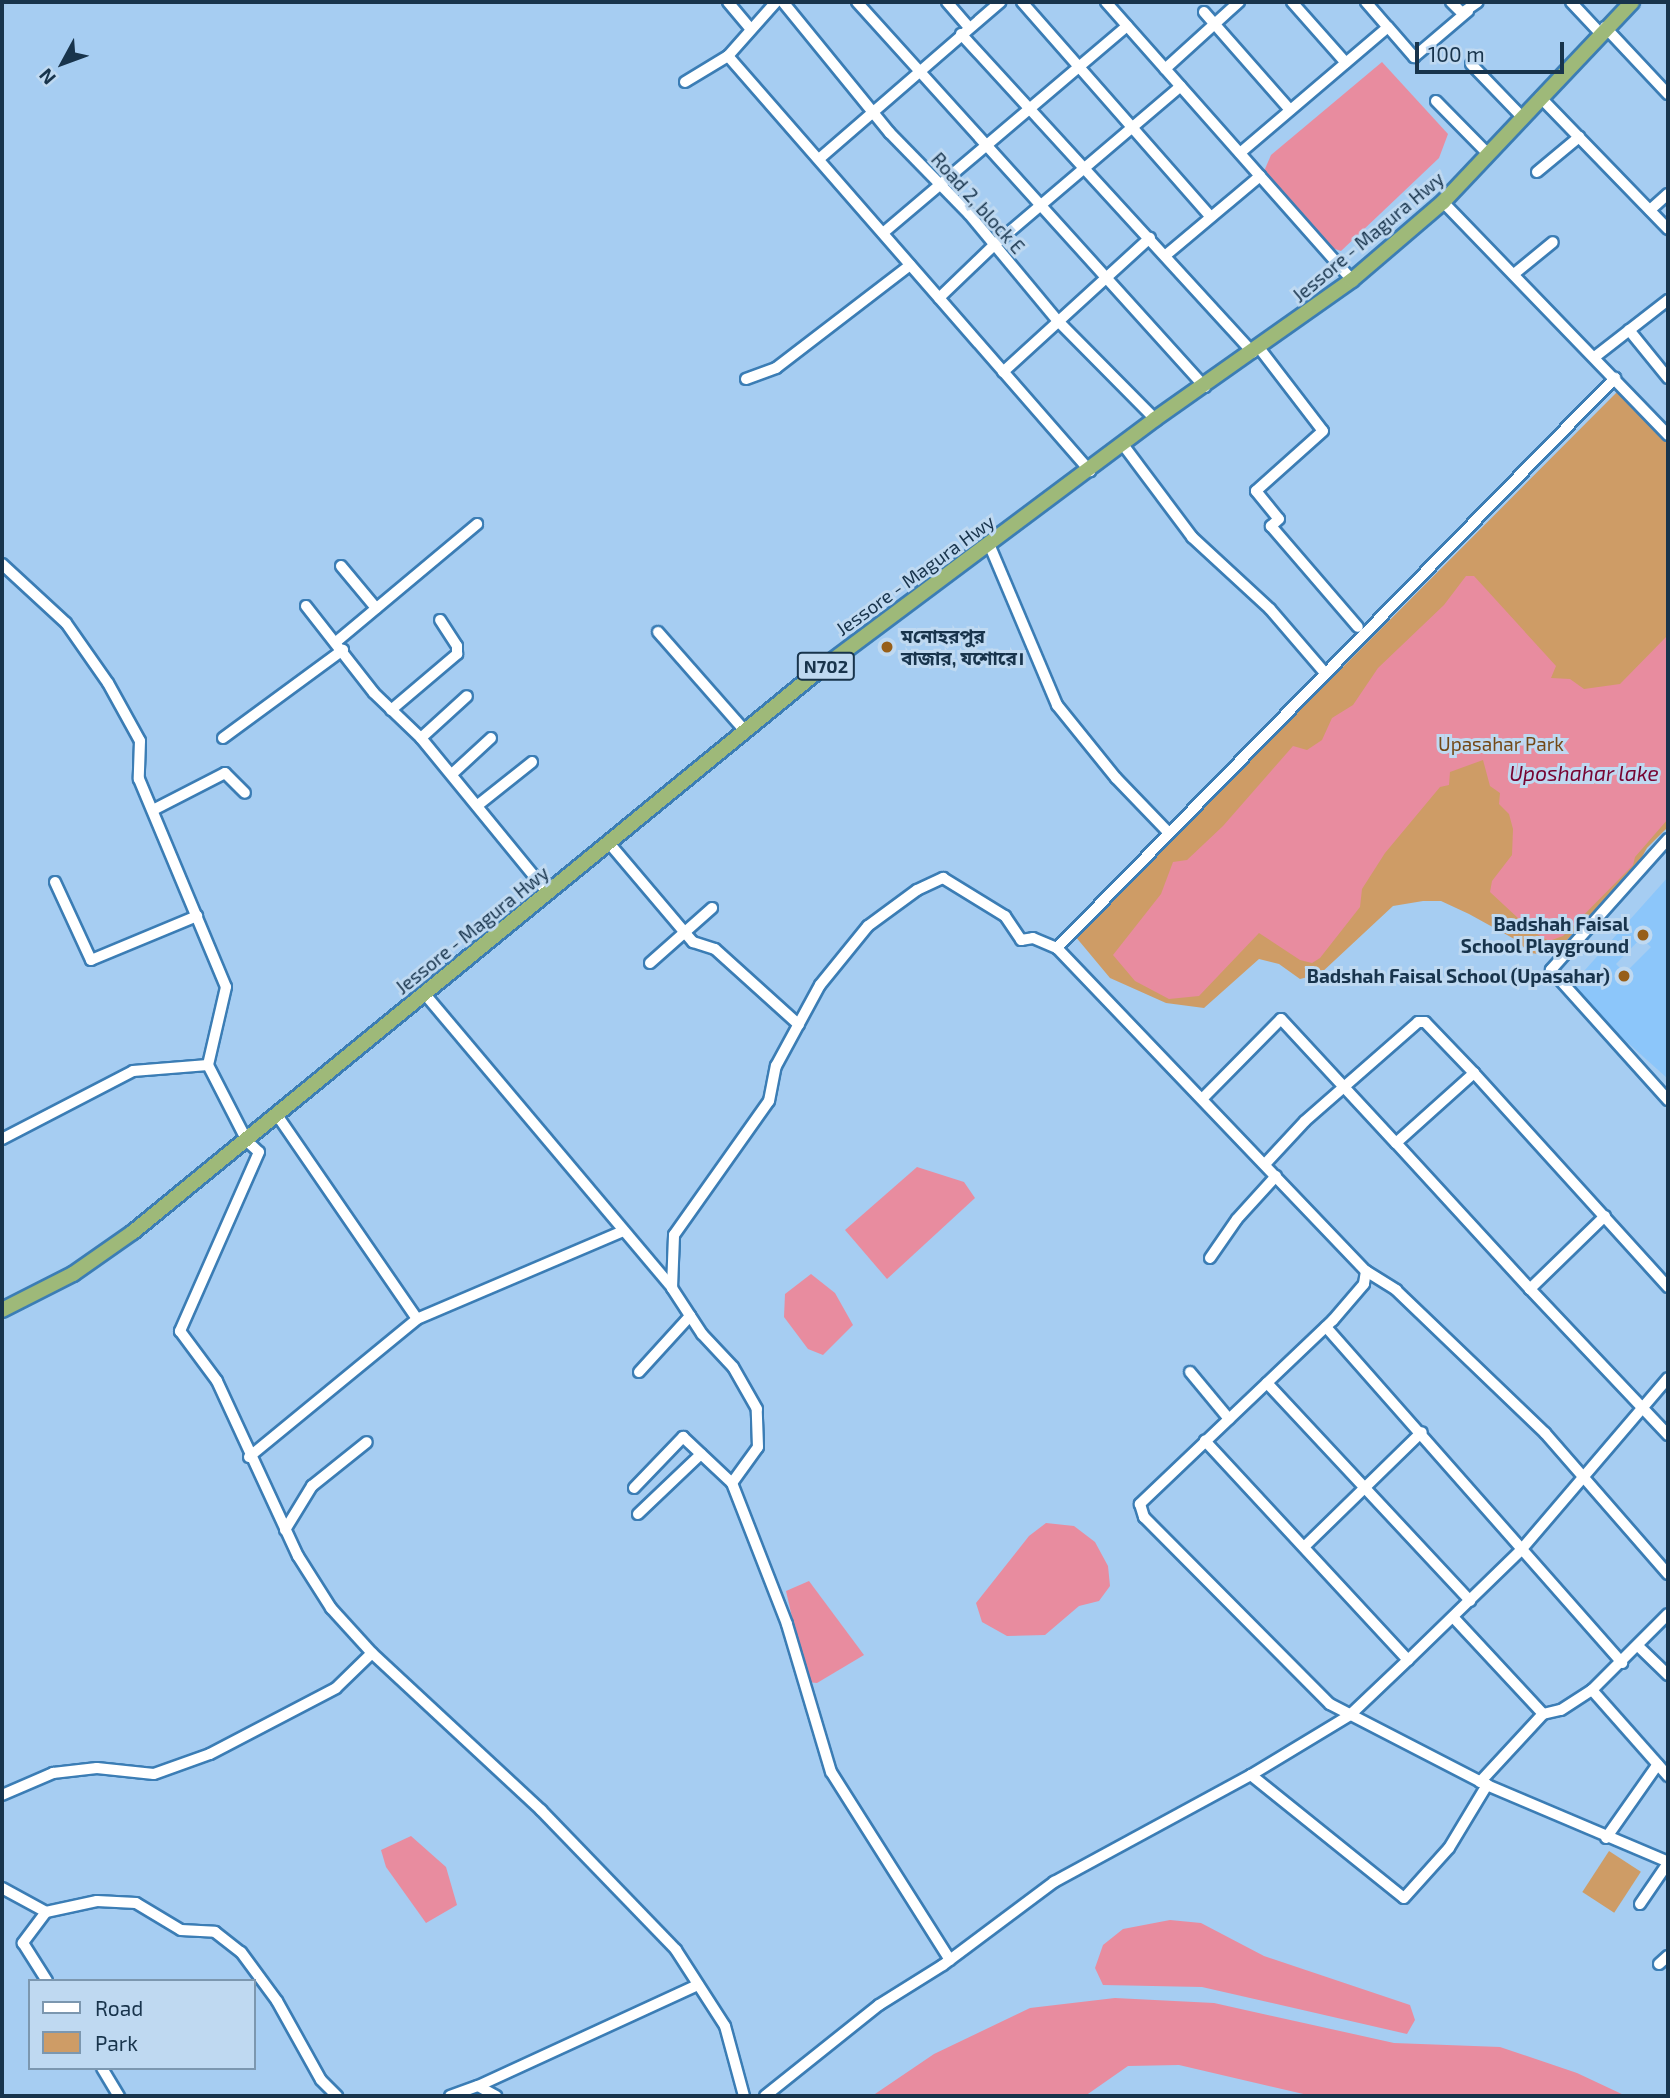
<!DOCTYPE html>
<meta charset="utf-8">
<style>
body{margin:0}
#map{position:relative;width:1670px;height:2098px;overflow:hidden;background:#a6cdf2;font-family:"Exo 2","Noto Sans Bengali",sans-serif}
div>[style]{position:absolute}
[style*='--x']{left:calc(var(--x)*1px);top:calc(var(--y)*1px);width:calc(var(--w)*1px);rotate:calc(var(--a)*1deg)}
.built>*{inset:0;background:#8cc6fa}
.green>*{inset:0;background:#ce9c66;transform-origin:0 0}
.water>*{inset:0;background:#e88c9f}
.roads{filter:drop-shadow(2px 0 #3b7db5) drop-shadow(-2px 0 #3b7db5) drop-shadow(0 2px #3b7db5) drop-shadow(0 -2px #3b7db5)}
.minor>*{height:10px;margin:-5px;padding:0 5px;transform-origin:5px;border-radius:5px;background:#fff}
.highway>*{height:14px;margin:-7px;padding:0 7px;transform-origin:7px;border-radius:7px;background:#9eb979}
.dots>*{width:19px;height:19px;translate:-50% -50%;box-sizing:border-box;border:4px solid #bfd9f1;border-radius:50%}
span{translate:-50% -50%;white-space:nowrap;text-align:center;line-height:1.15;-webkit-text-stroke:6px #bfd9f1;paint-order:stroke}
.shield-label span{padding:2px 5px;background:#bfd9f1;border:2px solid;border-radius:5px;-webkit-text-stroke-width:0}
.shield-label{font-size:18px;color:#18344c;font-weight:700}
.street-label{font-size:19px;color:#18344c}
.poi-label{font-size:19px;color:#18344c;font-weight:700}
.left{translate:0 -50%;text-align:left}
.right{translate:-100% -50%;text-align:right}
.park-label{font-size:19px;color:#734916}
.water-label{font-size:21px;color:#770532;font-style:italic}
.frame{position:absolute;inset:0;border:4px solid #18344c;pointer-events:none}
.legend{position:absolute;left:28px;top:1979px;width:228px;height:91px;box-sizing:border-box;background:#bfd9f1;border:2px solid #7c97af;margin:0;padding:9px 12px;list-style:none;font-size:21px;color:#18344c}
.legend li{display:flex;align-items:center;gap:14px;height:35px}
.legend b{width:35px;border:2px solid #7c97af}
.north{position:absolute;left:28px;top:28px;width:70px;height:70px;-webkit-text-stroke:5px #bfd9f1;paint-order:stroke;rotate:229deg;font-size:19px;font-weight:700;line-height:28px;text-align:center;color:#18344c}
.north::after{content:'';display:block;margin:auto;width:24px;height:32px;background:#18344c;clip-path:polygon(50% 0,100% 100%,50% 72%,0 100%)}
.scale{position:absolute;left:1415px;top:42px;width:149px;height:32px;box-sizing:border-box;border:4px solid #18344c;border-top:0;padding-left:9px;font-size:21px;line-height:24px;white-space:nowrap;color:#18344c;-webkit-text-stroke:5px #bfd9f1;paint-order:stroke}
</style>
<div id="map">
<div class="built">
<i style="clip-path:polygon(evenodd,1668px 877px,1668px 1076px,1667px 1078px,1568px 989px,1668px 877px,1641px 938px,1651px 947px,1625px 973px,1616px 964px,1641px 938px)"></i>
</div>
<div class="green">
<i style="clip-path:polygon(1620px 389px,1668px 443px,1668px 827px,1647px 848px,1637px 866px,1567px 940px,1539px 954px,1529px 953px,1518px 941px,1469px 914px,1441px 901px,1423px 901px,1393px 906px,1320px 974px,1300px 979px,1279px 964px,1259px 959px,1204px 1008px,1166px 1003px,1110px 978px,1075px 936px)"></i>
<i style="left:1609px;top:1851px;width:38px;height:49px;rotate:33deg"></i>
</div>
<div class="water">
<i style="clip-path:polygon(1382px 62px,1448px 134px,1439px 158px,1341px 251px,1332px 248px,1268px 186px,1265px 169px,1271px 155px)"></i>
<i style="clip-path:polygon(1466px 576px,1474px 576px,1556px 666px,1551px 678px,1570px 679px,1584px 689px,1620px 684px,1668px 635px,1668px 819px,1635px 857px,1633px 865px,1563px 936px,1549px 941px,1532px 931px,1490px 892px,1492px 881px,1512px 855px,1513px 829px,1509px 814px,1499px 804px,1500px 793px,1490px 786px,1483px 760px,1450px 772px,1449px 785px,1440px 787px,1385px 853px,1362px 889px,1360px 907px,1320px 958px,1312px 963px,1300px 960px,1259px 933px,1199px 996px,1169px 999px,1135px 981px,1113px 955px,1161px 894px,1173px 862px,1187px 860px,1223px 826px,1293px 746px,1307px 750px,1322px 740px,1332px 718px,1353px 705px,1378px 668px,1444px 605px)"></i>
<i style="clip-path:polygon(917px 1167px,964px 1182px,975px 1198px,887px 1279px,845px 1230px)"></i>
<i style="clip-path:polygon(811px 1274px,835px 1293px,853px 1325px,823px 1355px,808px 1349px,784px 1317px,785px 1294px)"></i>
<i style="clip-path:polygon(1046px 1523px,1074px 1526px,1095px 1542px,1108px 1566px,1110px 1586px,1099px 1601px,1079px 1606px,1045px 1635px,1007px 1636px,982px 1622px,976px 1603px,1029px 1536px)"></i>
<i style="clip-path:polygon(809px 1581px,864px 1655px,817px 1683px,807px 1682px,786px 1591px)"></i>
<i style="clip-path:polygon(411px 1836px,446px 1867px,457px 1905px,426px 1923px,386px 1867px,381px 1850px)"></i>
<i style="clip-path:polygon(1170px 1920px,1201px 1923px,1264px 1956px,1410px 2005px,1415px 2020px,1407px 2034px,1202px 1987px,1103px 1985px,1095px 1968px,1103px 1945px,1123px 1929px)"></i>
<i style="clip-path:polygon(1115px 1998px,1214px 2003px,1394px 2043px,1500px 2047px,1577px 2073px,1626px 2096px,1312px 2096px,1179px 2065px,1128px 2066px,1085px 2096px,872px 2096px,934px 2054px,1030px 2008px)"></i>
</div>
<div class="roads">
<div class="minor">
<i style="--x:728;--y:2;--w:34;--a:50"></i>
<i style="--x:783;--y:2;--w:169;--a:50.8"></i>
<i style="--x:890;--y:133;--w:113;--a:45.7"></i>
<i style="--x:969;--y:214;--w:138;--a:50.3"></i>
<i style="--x:1057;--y:320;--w:139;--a:45.3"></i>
<i style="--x:857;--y:2;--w:519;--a:47.89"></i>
<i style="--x:947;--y:2;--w:33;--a:49"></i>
<i style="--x:1022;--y:2;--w:286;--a:48.7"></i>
<i style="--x:1106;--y:2;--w:371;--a:48.5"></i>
<i style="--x:1292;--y:2;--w:81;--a:48.5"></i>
<i style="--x:1366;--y:2;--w:33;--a:49"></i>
<i style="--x:1451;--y:2;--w:16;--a:45"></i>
<i style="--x:1462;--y:13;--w:19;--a:-35"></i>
<i style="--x:1571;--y:2;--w:42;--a:46.9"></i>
<i style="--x:1204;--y:12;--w:130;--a:48.7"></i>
<i style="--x:1605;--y:27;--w:92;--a:46.8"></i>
<i style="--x:961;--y:34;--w:432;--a:47.5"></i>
<i style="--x:728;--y:56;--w:551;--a:48.9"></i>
<i style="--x:1471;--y:64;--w:74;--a:46.1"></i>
<i style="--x:1165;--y:69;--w:100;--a:-42.2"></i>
<i style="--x:685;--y:82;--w:50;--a:-31.2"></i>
<i style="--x:728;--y:56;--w:72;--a:-48.4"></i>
<i style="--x:1540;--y:97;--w:184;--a:45.9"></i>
<i style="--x:1436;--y:101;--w:74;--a:45.5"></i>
<i style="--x:1240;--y:153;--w:194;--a:-40.4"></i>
<i style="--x:1388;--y:27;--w:40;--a:49"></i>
<i style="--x:1414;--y:57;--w:71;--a:-40.4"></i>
<i style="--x:819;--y:159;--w:240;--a:-40.9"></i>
<i style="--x:1537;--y:172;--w:55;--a:-39.8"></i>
<i style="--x:1443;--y:202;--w:324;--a:46"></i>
<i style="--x:1650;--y:210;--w:24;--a:-42"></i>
<i style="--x:883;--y:233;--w:320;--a:-40.3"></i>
<i style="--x:1166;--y:255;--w:123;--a:-40"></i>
<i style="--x:1514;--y:274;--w:50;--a:-39.4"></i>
<i style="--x:939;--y:298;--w:76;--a:-43.9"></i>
<i style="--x:994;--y:245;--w:245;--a:-40.4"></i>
<i style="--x:1629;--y:330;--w:62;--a:50.9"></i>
<i style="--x:1260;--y:349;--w:103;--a:52.5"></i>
<i style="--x:1323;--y:431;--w:90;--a:138.2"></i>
<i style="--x:1256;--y:491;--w:36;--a:51"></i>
<i style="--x:1279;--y:519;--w:11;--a:139"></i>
<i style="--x:1271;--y:526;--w:133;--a:49.3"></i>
<i style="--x:1596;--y:356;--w:91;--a:-37.9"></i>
<i style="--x:1003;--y:372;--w:199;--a:-42.4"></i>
<i style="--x:746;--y:379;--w:32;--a:-20"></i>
<i style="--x:776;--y:368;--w:169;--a:-37.5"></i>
<i style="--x:1124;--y:446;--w:114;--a:53.2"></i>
<i style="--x:1192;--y:537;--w:106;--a:42.7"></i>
<i style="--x:1270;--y:609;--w:84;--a:49.3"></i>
<i style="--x:989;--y:544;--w:175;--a:67.1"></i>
<i style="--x:1057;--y:705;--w:94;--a:51.1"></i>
<i style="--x:1116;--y:778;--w:76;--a:46.1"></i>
<i style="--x:2;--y:564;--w:87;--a:42.7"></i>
<i style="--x:66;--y:623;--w:73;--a:55"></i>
<i style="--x:108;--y:683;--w:66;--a:61.1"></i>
<i style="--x:140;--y:741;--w:38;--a:92"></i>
<i style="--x:139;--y:779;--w:225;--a:67.3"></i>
<i style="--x:226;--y:987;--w:80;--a:103"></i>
<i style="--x:208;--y:1065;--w:85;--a:62.8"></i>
<i style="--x:247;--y:1141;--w:16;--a:43"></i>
<i style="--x:259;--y:1152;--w:196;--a:113.8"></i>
<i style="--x:180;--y:1331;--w:62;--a:53.5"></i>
<i style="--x:217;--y:1381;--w:193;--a:65.2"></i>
<i style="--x:298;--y:1556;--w:62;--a:57.6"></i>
<i style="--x:331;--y:1608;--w:61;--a:47.7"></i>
<i style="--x:372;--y:1653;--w:231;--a:42.9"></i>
<i style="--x:541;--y:1810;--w:194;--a:46"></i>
<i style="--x:676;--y:1950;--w:90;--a:57.2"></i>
<i style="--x:725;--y:2026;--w:73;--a:74.8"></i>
<i style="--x:341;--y:566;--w:55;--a:50.2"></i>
<i style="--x:306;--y:606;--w:110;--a:52"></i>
<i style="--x:374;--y:693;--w:65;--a:43.8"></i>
<i style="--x:421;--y:738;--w:200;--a:50.7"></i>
<i style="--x:658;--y:632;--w:132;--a:48.7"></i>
<i style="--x:336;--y:642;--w:184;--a:-39.9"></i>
<i style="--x:391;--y:710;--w:87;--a:-40.3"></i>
<i style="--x:457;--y:654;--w:8;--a:-90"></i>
<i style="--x:457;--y:646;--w:31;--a:-123"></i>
<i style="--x:223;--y:738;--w:149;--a:-36.3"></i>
<i style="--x:421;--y:738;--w:62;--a:-42.4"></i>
<i style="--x:452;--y:774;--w:53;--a:-42.7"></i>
<i style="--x:478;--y:805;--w:69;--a:-38.5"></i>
<i style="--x:153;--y:810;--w:81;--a:-27.2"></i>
<i style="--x:225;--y:773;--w:28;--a:45"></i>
<i style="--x:1668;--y:839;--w:176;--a:131.8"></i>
<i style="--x:1551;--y:970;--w:175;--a:48"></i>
<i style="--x:609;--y:843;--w:130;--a:49.7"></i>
<i style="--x:693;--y:942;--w:23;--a:18"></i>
<i style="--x:715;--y:949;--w:113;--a:42.1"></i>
<i style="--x:55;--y:882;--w:86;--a:65.2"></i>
<i style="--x:91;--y:960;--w:115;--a:-22.5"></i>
<i style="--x:1057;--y:948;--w:798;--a:-45.61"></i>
<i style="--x:650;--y:963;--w:83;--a:-41.6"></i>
<i style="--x:424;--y:993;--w:385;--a:49.9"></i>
<i style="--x:1203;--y:1098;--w:111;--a:-45.4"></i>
<i style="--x:1281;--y:1019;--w:169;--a:47.2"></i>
<i style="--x:277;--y:1115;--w:247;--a:55.5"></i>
<i style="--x:2;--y:1139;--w:148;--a:-27.4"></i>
<i style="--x:133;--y:1071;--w:75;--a:-4.6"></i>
<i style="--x:1266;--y:1163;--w:57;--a:-47.1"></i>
<i style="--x:1305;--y:1121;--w:150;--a:-41.2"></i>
<i style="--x:1418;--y:1022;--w:7;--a:0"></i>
<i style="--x:1425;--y:1022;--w:71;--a:46.1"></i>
<i style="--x:1605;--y:1216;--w:105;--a:135.8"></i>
<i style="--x:1530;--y:1289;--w:201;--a:46.6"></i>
<i style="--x:1210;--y:1258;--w:47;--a:-55.3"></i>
<i style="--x:1237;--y:1219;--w:58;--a:-47.8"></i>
<i style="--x:1366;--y:1271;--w:36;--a:32"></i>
<i style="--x:1396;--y:1290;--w:207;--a:43.8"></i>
<i style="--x:1545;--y:1433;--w:187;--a:48.9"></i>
<i style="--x:1530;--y:1289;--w:198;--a:-132.5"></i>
<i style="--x:1396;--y:1143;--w:105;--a:-41.9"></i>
<i style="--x:1474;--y:1073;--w:289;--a:47.8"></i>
<i style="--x:1326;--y:1327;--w:448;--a:48.6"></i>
<i style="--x:639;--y:1372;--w:76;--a:-47.7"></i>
<i style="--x:1190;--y:1372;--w:61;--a:50.3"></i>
<i style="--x:1267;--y:1383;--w:298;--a:47"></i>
<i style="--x:249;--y:1457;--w:217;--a:-39.4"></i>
<i style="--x:417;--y:1319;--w:224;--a:-23.1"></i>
<i style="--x:634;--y:1488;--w:71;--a:-46.1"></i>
<i style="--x:683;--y:1437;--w:67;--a:43.2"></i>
<i style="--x:638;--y:1514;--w:87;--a:-43.6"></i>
<i style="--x:285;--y:1530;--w:52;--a:-58.5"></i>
<i style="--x:312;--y:1486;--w:70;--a:-38.7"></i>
<i style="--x:1305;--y:1546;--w:163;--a:-44.3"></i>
<i style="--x:1453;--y:1617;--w:132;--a:47.1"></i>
<i style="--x:1638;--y:1646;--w:42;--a:44"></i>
<i style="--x:1408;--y:1660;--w:158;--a:-44.2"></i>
<i style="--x:1521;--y:1550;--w:226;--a:-49.5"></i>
<i style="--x:1592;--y:1690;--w:115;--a:48.5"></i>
<i style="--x:1251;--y:1775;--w:196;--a:38.8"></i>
<i style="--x:1404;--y:1898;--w:67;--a:-48"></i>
<i style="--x:1449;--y:1848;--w:74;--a:-58.9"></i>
<i style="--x:1480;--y:1782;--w:93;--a:-47.2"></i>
<i style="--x:1543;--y:1714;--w:18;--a:-13"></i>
<i style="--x:1561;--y:1710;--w:37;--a:-33"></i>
<i style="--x:1592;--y:1690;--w:107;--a:-45"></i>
<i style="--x:2;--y:1795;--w:56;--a:-23.3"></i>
<i style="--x:53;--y:1773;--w:44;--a:-6.5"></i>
<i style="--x:97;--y:1768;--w:57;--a:6"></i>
<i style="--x:154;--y:1774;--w:59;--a:-19.7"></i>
<i style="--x:210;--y:1754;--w:142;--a:-27.6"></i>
<i style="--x:336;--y:1688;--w:50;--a:-44.2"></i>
<i style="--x:1606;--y:1838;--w:90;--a:-54.9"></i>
<i style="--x:2;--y:1888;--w:50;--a:28.6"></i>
<i style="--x:46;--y:1912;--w:52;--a:-12.2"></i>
<i style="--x:97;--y:1901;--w:39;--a:3"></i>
<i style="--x:136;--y:1903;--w:52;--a:31"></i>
<i style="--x:181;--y:1930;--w:34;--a:3"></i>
<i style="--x:215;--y:1932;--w:33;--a:38"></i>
<i style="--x:241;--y:1952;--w:61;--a:53.7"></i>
<i style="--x:277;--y:2001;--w:90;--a:60.9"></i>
<i style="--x:321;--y:2080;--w:23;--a:45"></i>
<i style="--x:1640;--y:1904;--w:50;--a:-55.7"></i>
<i style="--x:46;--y:1912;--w:39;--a:127"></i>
<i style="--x:23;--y:1943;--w:45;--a:57.7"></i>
<i style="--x:950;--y:1960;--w:222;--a:-122.3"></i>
<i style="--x:831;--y:1772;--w:154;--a:-106.6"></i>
<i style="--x:787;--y:1624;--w:151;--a:-111.3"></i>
<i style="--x:732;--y:1483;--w:44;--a:-54.2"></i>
<i style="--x:758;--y:1447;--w:38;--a:-92"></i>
<i style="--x:757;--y:1409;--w:48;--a:-119.7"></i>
<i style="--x:733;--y:1367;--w:45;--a:-133.2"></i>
<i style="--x:702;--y:1334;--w:55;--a:-123.1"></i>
<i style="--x:672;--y:1288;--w:53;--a:-87.8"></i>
<i style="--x:674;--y:1235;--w:164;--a:-54.7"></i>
<i style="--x:769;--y:1101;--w:36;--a:-79"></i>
<i style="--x:776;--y:1066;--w:92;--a:-61.5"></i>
<i style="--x:820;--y:985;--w:76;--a:-50.9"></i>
<i style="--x:868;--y:926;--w:61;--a:-36.3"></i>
<i style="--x:917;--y:890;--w:29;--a:-25"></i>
<i style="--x:943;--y:878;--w:73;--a:31.5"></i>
<i style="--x:1005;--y:916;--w:29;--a:56"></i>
<i style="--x:1021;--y:940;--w:12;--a:-9"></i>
<i style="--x:1033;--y:938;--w:26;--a:23"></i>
<i style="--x:1057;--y:948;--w:447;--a:46.3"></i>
<i style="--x:1366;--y:1271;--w:13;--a:99"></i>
<i style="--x:1364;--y:1284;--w:48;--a:130.7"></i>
<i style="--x:1333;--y:1320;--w:267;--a:136.4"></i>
<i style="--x:1140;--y:1504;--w:14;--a:73"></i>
<i style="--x:1144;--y:1517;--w:264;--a:45.2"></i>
<i style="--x:1330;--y:1704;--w:177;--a:27.3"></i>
<i style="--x:1487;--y:1785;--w:197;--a:23"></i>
<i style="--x:1659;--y:1964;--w:12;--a:-42"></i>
<i style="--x:102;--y:2068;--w:33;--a:59"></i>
<i style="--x:478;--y:2086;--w:242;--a:-24.7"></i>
<i style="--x:450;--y:2096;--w:30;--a:-20"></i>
<i style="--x:478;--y:2086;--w:21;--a:29"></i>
<i style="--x:765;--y:2096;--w:146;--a:-38.6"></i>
<i style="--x:879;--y:2005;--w:75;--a:-32"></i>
<i style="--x:943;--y:1965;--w:139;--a:-36.8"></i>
<i style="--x:1054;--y:1882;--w:224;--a:-28.5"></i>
<i style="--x:1251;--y:1775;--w:116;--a:-31.2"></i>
<i style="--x:1350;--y:1715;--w:80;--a:-43.5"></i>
<i style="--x:1408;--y:1660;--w:299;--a:-132.8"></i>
</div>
<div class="highway">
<i style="--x:2;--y:1310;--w:80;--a:-26.9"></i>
<i style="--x:73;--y:1274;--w:73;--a:-35"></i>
<i style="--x:133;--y:1232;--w:884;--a:-39.31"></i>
<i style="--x:817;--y:672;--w:422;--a:-36.8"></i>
<i style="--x:1155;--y:419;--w:241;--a:-35.2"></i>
<i style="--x:1352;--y:280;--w:120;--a:-40.6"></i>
<i style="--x:1443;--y:202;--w:275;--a:-46.6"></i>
</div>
</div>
<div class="dots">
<i style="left:887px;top:647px;background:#975f19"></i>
<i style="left:1643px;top:935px;background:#975f19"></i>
<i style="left:1624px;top:976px;background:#975f19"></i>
</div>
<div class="shield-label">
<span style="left:826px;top:666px">N702</span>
</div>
<div class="street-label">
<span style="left:978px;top:203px;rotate:48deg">Road 2, block E</span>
<span style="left:1368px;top:237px;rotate:-40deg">Jessore - Magura Hwy</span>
<span style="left:915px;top:575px;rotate:-36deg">Jessore - Magura Hwy</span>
<span style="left:472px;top:930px;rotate:-39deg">Jessore - Magura Hwy</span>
</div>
<div class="poi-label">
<span class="left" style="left:901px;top:647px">ম‌ন‌োহরপুর<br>বাজার, যশ‌োরে।</span>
<span class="right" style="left:1629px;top:935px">Badshah Faisal<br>School Playground</span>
<span class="right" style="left:1610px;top:976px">Badshah Faisal School (Upasahar)</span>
</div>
<div class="park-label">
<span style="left:1501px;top:744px">Upasahar Park</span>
</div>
<div class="water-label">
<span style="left:1584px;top:773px">Uposhahar lake</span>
</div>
<div class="frame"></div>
<ul class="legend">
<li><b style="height:9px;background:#fff"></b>Road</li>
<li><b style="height:19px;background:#ce9c66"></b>Park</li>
</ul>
<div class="north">N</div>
<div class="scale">100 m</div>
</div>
